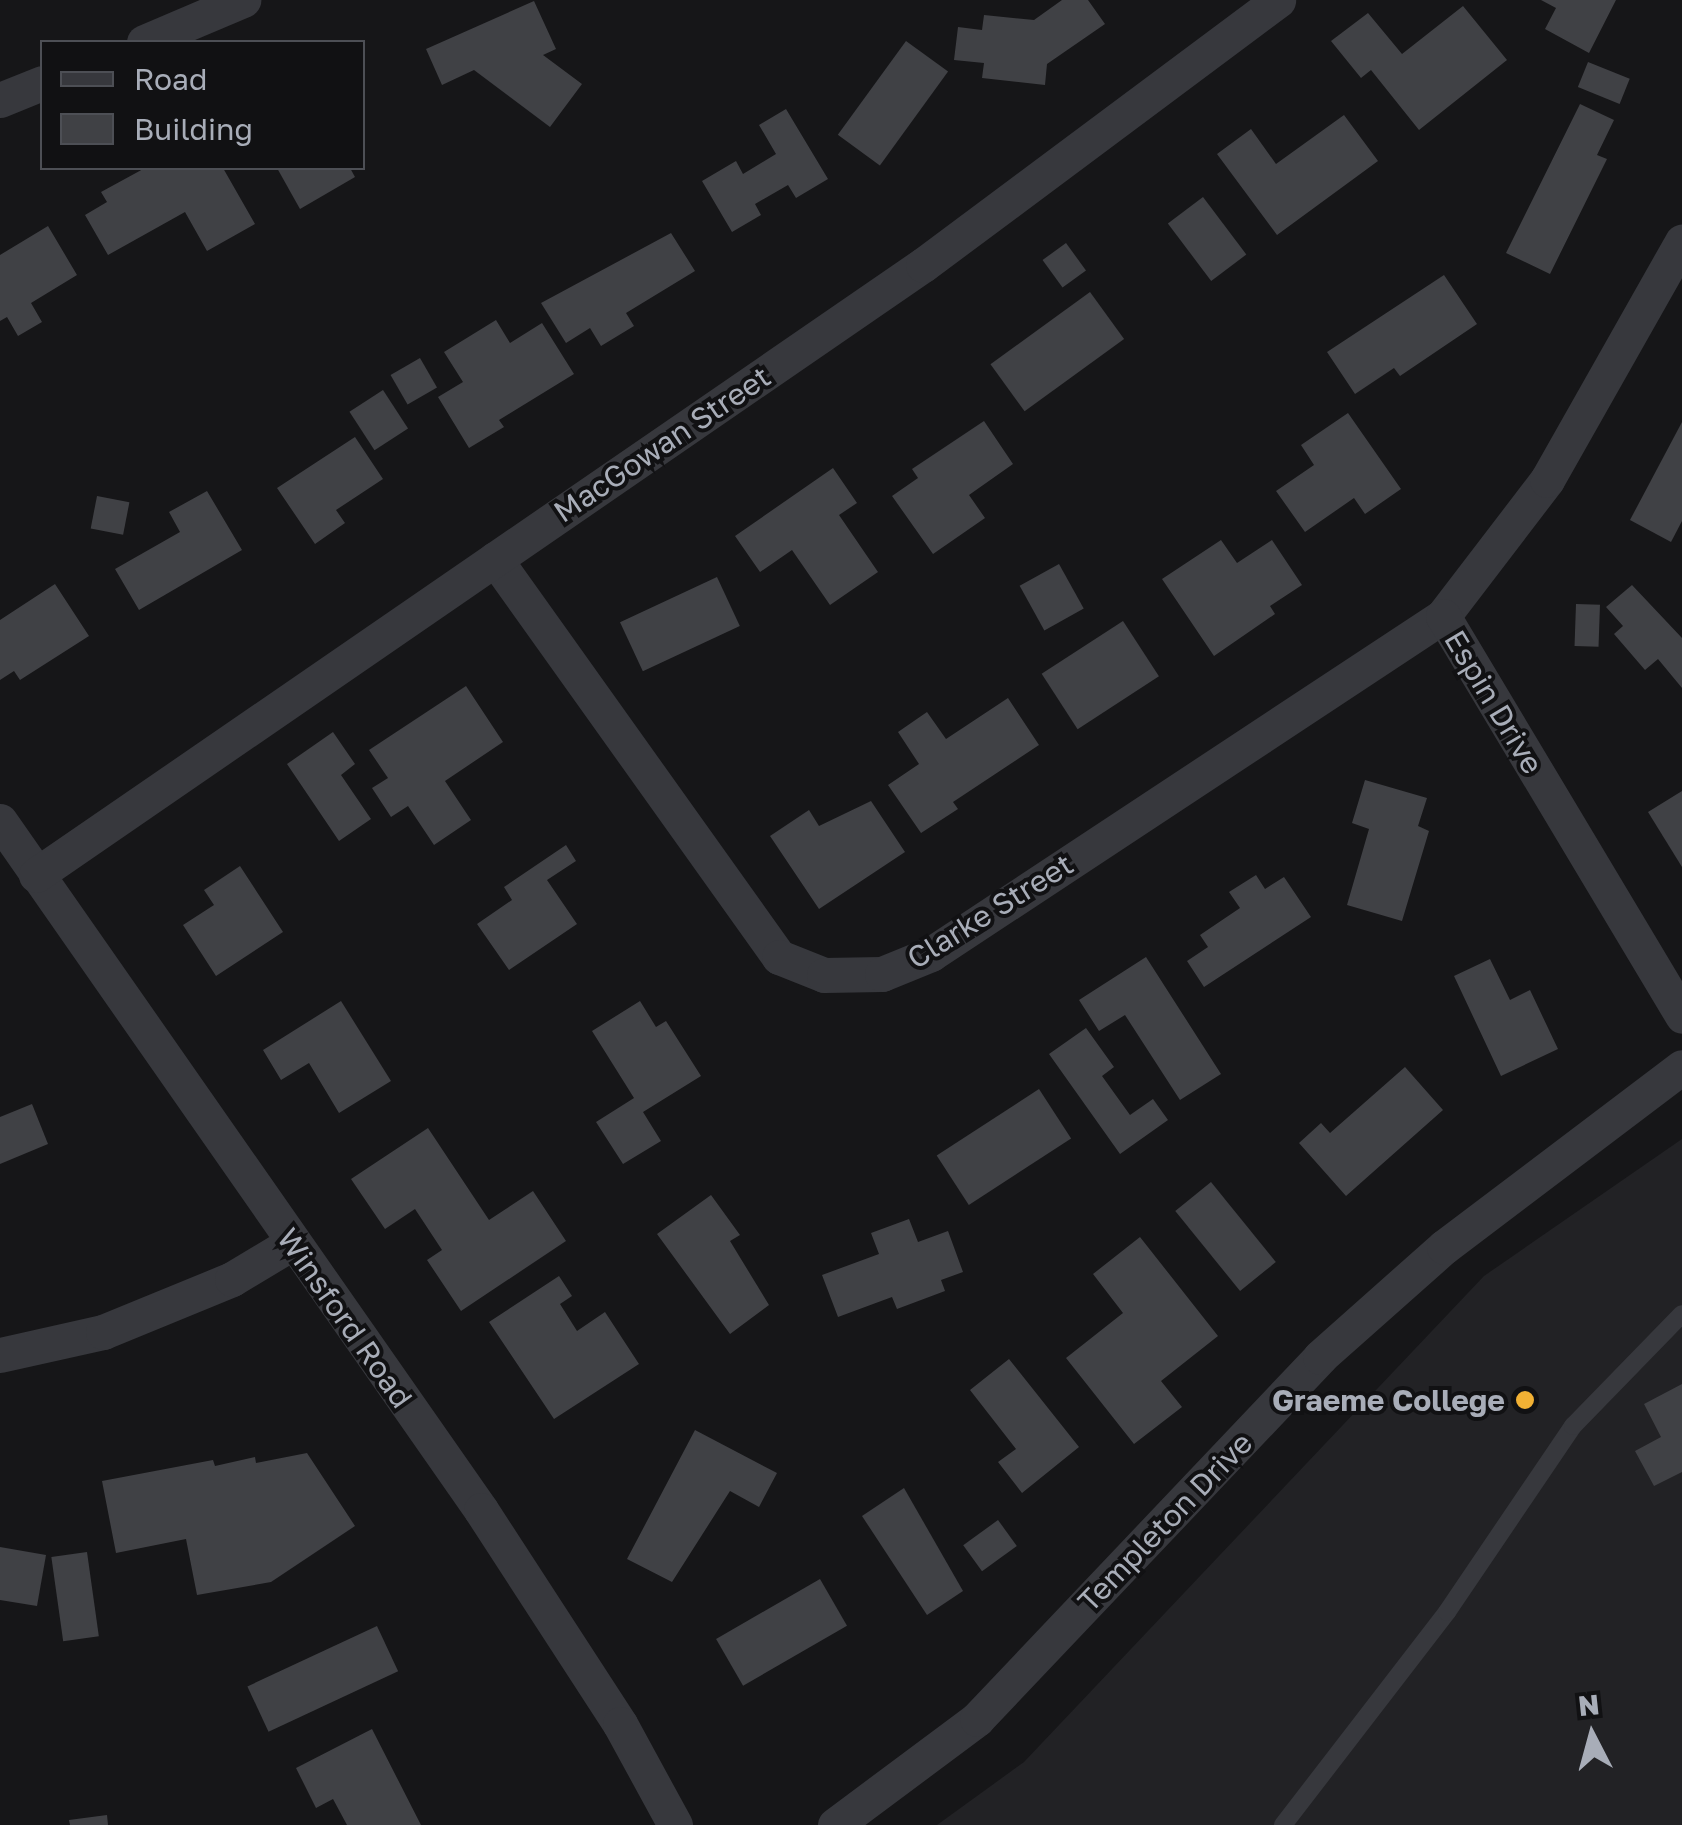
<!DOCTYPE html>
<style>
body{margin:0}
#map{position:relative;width:1682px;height:1825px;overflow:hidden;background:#161618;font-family:"Golos Text",sans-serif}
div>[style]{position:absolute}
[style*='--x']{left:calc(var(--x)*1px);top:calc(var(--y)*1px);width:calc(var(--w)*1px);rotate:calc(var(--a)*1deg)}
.built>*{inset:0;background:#222225}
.building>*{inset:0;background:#404145;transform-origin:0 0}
.lane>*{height:18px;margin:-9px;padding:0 9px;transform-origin:9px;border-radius:9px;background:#37383d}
.street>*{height:35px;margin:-17.5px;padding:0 17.5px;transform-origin:17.5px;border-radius:17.5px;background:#37383d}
.dots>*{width:28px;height:28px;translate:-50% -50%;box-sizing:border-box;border:5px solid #111113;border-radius:50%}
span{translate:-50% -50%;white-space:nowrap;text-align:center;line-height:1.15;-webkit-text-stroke:8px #111113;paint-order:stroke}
.street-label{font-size:30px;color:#a8adb8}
.poi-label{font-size:30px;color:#a8adb8;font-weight:700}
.right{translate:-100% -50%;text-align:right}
.legend{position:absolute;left:40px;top:40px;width:325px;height:130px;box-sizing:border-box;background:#111113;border:2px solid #4d4f55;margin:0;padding:12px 18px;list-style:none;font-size:30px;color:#a8adb8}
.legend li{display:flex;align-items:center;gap:20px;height:50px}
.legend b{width:50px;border:2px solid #4d4f55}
.north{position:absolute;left:1542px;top:1685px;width:100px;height:100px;-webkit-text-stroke:8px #111113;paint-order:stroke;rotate:354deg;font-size:28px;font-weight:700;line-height:40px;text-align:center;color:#a8adb8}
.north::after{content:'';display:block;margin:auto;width:35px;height:45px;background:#a8adb8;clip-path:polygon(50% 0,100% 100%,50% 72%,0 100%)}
</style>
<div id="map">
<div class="built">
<i style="clip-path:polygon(1682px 1139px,1682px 1825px,937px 1825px,1024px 1762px,1484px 1276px)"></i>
</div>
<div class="building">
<i style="clip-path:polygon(1062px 0,1088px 0,1105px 24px,1047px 64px,1045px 85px,982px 78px,984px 63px,954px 60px,958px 27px,982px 30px,984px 15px,1034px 20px)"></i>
<i style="clip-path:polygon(1541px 0,1616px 0,1589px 53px,1545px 29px,1556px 8px)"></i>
<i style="clip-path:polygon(534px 1px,556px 49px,543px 55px,582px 84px,550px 127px,474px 70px,442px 85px,426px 49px)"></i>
<i style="clip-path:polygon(1463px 6px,1507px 60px,1419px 130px,1371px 70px,1361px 78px,1331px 41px,1368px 13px,1402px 54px)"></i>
<i style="left:906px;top:41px;width:52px;height:116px;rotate:36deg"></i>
<i style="left:1588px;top:62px;width:45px;height:27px;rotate:22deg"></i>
<i style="clip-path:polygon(1580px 104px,1614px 120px,1597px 155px,1607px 159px,1550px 274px,1506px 253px)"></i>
<i style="clip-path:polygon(786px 109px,828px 179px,796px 198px,788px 185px,755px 204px,761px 215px,732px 232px,702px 181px,736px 161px,743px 174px,776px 154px,759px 125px)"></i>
<i style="clip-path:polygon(1344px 115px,1378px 161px,1277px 235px,1217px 154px,1251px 129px,1276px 164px)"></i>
<i style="clip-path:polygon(145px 168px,223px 168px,255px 224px,207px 251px,185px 212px,108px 255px,85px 215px,107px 202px,101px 192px)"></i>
<i style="clip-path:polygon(277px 168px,350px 168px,355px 177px,300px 209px)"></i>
<i style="left:1203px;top:197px;width:72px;height:44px;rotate:53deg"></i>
<i style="clip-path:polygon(48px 226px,77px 275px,31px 303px,42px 322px,18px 336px,7px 317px,0 321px,0 255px)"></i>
<i style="clip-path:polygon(671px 233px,695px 271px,626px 313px,634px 326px,601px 346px,590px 328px,566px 343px,541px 303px)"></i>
<i style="left:1066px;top:243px;width:34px;height:29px;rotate:54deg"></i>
<i style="clip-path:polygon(1444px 275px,1477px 324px,1400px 376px,1394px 368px,1355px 394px,1327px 352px)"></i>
<i style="left:1090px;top:292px;width:58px;height:123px;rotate:54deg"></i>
<i style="clip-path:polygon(496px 320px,510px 343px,542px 323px,574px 374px,499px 420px,504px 427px,469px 448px,438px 397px,463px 382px,444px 352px)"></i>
<i style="left:420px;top:358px;width:34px;height:34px;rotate:60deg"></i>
<i style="left:383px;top:390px;width:46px;height:40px;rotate:57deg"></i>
<i style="clip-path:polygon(1348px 413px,1401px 489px,1365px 514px,1354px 498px,1305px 532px,1276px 491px,1314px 465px,1301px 445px)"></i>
<i style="clip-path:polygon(984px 421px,1013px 464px,969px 495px,985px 518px,933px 554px,892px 496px,918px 478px,912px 469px)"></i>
<i style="clip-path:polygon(1682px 422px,1682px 521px,1671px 542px,1630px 520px)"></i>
<i style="clip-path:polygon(355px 437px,383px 479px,336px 510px,345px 523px,315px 544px,277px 488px)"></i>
<i style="clip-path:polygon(833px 468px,857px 503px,839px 515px,878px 572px,830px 605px,792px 550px,760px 572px,735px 536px)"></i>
<i style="clip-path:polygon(207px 491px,242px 550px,139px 610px,115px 569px,180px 532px,169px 512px)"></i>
<i style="left:97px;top:496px;width:33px;height:33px;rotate:11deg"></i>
<i style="clip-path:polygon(1221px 540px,1237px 563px,1272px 540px,1302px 585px,1270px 606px,1275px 614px,1214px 656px,1162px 579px)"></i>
<i style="left:1059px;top:564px;width:51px;height:45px;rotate:61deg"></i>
<i style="left:717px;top:577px;width:54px;height:107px;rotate:65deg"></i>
<i style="clip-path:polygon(55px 584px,89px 636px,20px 680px,14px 671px,0 680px,0 620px)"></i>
<i style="clip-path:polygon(1632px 585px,1682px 638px,1682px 688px,1658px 659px,1645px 670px,1614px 634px,1623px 626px,1606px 607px)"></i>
<i style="left:1576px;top:604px;width:24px;height:42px;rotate:2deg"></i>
<i style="left:1123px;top:621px;width:66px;height:97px;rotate:57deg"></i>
<i style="clip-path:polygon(466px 686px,503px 742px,445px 781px,471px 820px,434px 845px,408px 806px,391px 817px,372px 788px,388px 778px,369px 750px)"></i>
<i style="clip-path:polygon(1008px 698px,1039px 745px,953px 802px,958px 809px,921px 833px,888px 785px,919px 764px,898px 732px,927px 712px,946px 739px)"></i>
<i style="clip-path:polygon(333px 732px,355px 764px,341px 775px,371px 819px,339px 841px,287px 764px)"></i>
<i style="clip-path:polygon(1365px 780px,1427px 798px,1418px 826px,1429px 831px,1402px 921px,1347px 905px,1369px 829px,1352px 823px)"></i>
<i style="clip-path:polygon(1682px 791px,1682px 867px,1648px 812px)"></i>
<i style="clip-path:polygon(871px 801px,905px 852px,819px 909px,770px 836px,809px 810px,819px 826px)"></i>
<i style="clip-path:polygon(566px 845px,576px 861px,547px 880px,577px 924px,509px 970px,477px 924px,512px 900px,504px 887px)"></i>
<i style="clip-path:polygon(240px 866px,283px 932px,216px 976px,183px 925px,214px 905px,204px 890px)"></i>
<i style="clip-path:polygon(1256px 875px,1265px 889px,1284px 877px,1311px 917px,1204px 987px,1187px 961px,1208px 947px,1200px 935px,1240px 908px,1229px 892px)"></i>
<i style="clip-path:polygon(1146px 957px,1221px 1074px,1180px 1100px,1125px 1015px,1099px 1031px,1079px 1000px)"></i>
<i style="clip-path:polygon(1490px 959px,1510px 1000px,1530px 990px,1558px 1049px,1501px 1076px,1454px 976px)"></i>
<i style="clip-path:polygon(341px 1001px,391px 1081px,339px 1113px,309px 1063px,281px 1080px,263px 1050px)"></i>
<i style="clip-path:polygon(640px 1001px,656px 1027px,666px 1021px,701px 1076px,643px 1112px,661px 1141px,623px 1164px,596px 1122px,634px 1098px,592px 1031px)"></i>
<i style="clip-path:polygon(1086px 1028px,1114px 1067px,1102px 1076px,1130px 1115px,1153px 1099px,1168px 1120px,1120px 1154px,1049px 1054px)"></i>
<i style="clip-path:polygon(1405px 1067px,1443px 1110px,1346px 1196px,1299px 1143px,1321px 1123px,1330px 1133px)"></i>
<i style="left:1039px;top:1089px;width:59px;height:122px;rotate:57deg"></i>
<i style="clip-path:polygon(32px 1104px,48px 1144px,0 1164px,0 1117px)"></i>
<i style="clip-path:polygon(428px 1128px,489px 1220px,533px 1191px,566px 1241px,461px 1311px,427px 1260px,442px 1250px,415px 1209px,385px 1229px,351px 1179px)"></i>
<i style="left:1211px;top:1182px;width:103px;height:46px;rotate:51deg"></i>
<i style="clip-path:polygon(711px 1195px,740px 1235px,730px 1241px,769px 1305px,730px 1334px,657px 1234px)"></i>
<i style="clip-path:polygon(909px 1219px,918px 1242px,948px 1231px,963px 1272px,941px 1280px,945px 1291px,897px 1309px,892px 1297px,838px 1317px,822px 1275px,879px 1254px,871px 1233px)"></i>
<i style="clip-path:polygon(1140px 1237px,1218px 1336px,1161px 1381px,1182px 1407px,1134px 1444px,1066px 1358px,1123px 1313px,1093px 1274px)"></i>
<i style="clip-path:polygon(559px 1276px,572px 1296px,560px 1304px,577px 1331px,605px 1312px,639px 1364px,554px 1419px,489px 1322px)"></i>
<i style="clip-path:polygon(1009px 1359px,1079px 1447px,1022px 1493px,998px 1462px,1016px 1449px,970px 1390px)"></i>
<i style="clip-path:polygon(1682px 1384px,1682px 1472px,1654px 1486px,1635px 1451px,1661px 1437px,1644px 1404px)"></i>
<i style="clip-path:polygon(695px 1430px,777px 1473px,759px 1507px,730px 1491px,672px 1582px,627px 1559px)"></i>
<i style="clip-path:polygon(307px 1453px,355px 1526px,271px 1582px,197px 1595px,186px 1539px,116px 1553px,102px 1481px,213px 1460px,215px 1466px,255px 1457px,256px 1463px)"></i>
<i style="clip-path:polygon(904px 1488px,963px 1591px,927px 1615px,862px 1516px)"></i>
<i style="left:998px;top:1520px;width:32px;height:43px;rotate:54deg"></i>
<i style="clip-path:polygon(0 1547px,46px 1555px,37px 1606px,0 1600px)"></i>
<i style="left:87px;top:1552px;width:85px;height:36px;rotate:82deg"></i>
<i style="left:820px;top:1579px;width:54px;height:120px;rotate:60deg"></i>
<i style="left:377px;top:1626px;width:50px;height:143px;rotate:65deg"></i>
<i style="clip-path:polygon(372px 1729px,421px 1825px,347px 1825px,333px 1799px,316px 1808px,296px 1768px)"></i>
<i style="clip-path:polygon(107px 1815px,108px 1825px,70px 1825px,69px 1820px)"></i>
</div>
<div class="lane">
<i style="--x:1283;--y:1825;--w:269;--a:-52.4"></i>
<i style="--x:1447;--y:1612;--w:225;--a:-55.9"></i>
<i style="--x:1573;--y:1426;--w:156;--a:-45.8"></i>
</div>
<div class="street">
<i style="--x:144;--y:42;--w:108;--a:-23"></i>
<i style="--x:0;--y:100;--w:45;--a:-22"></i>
<i style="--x:495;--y:559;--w:489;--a:54.5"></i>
<i style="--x:779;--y:957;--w:48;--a:21.8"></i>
<i style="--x:824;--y:975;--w:58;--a:-1"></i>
<i style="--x:882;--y:974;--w:53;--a:-22.2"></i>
<i style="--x:931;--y:954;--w:614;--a:-33.43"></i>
<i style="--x:1443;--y:616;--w:171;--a:-52.6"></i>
<i style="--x:1547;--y:480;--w:274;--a:-60.5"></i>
<i style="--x:1443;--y:616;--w:466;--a:59.1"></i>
<i style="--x:0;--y:821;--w:840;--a:55.08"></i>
<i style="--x:481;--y:1510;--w:255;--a:57"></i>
<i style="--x:620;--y:1724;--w:115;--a:61.4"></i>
<i style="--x:36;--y:875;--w:1077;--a:-34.52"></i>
<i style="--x:923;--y:265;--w:443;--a:-36.7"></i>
<i style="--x:0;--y:1355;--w:106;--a:-12.6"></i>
<i style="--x:103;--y:1332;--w:139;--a:-22.3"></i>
<i style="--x:232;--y:1279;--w:70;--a:-31"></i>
<i style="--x:835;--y:1825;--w:177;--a:-36.7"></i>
<i style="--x:977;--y:1719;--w:499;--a:-46.5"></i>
<i style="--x:1320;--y:1357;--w:166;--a:-41.6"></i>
<i style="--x:1444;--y:1247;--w:298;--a:-37.1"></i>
</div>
<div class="dots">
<i style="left:1525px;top:1400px;background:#f2b134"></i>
</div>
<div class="street-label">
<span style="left:662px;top:444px;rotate:-34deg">MacGowan Street</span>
<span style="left:1494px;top:702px;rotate:59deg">Espin Drive</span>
<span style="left:990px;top:911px;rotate:-32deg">Clarke Street</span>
<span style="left:345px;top:1318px;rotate:55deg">Winsford Road</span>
<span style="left:1165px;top:1522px;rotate:-46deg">Templeton Drive</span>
</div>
<div class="poi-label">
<span class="right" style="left:1505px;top:1400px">Graeme College</span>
</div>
<ul class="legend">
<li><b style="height:12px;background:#37383d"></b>Road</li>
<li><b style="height:28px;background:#404145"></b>Building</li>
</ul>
<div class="north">N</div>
</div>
